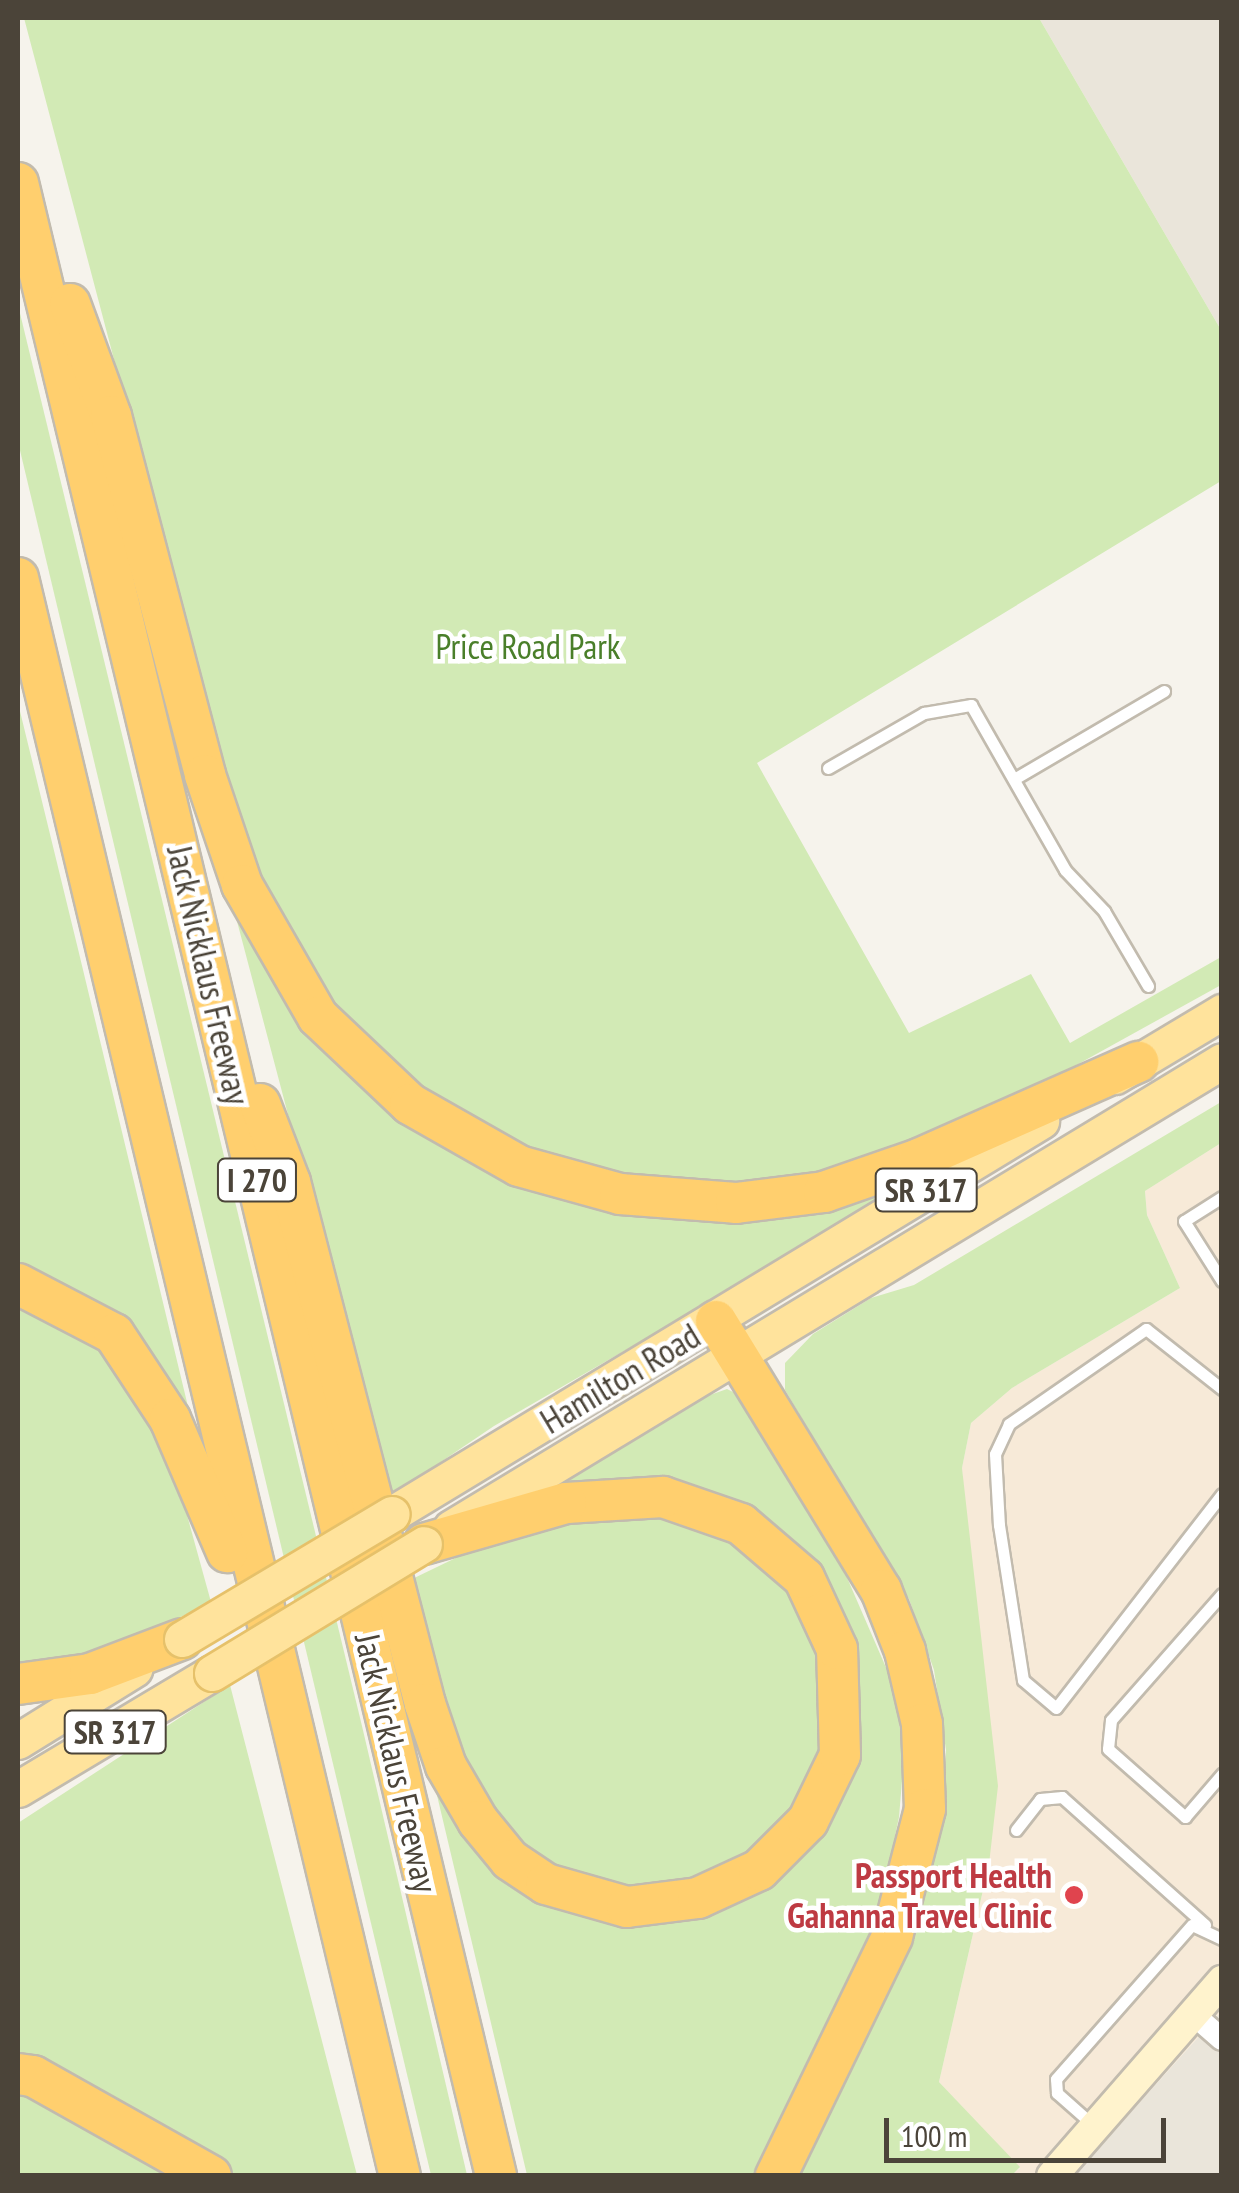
<!DOCTYPE html>
<style>
body{margin:0}
#map{position:relative;width:1239px;height:2193px;overflow:hidden;background:#f6f3ec;font-family:"PT Sans Narrow",sans-serif}
div>[style]{position:absolute}
[style*='--x']{left:calc(var(--x)*1px);top:calc(var(--y)*1px);width:calc(var(--w)*1px);rotate:calc(var(--a)*1deg)}
.residential>*{inset:0;background:#eae5da}
.commercial>*{inset:0;background:#f7ead8}
.green>*{inset:0;background:#d2eab5}
.roads{filter:drop-shadow(2px 0 #c2bbae) drop-shadow(-2px 0 #c2bbae) drop-shadow(0 2px #c2bbae) drop-shadow(0 -2px #c2bbae)}
.service>*{height:11px;margin:-5.5px;padding:0 5.5px;transform-origin:5.5px;border-radius:5.5px;background:#fff}
.minor>*{height:22px;margin:-11px;padding:0 11px;transform-origin:11px;border-radius:11px;background:#fff}
.secondary>*{height:30px;margin:-15px;padding:0 15px;transform-origin:15px;border-radius:15px;background:#fff3cd}
.primary>*{height:35px;margin:-17.5px;padding:0 17.5px;transform-origin:17.5px;border-radius:17.5px;background:#ffe39c}
.motorway>*{height:40px;margin:-20px;padding:0 20px;transform-origin:20px;border-radius:20px;background:#ffcf6e}
.bridges{filter:drop-shadow(2px 0 #e6c16a) drop-shadow(-2px 0 #e6c16a) drop-shadow(0 2px #e6c16a) drop-shadow(0 -2px #e6c16a)}
.primary-bridge>*{height:35px;margin:-17.5px;padding:0 17.5px;transform-origin:17.5px;border-radius:17.5px;background:#ffe39c}
.dots>*{width:28px;height:28px;translate:-50% -50%;box-sizing:border-box;border:5px solid #fff;border-radius:50%}
span{translate:-50% -50%;white-space:nowrap;text-align:center;line-height:1.15;-webkit-text-stroke:9px #fff;paint-order:stroke}
.shield-label span{padding:2px 8px;background:#fff;border:2px solid;border-radius:8px;-webkit-text-stroke-width:0}
.shield-label{font-size:32px;color:#4b4439;font-weight:700}
.park-label{font-size:35px;color:#4a7f2a}
.street-label{font-size:35px;color:#4b4439}
.health-label{font-size:35px;color:#be3a42;font-weight:700}
.right{translate:-100% -50%;text-align:right}
.frame{position:absolute;inset:0;border:20px solid #4b4439;pointer-events:none}
.scale{position:absolute;left:884px;top:2118px;width:282px;height:45px;box-sizing:border-box;border:5px solid #4b4439;border-top:0;padding-left:12px;font-size:30px;line-height:35px;white-space:nowrap;color:#4b4439;-webkit-text-stroke:8px #fff;paint-order:stroke}
</style>
<div id="map">
<div class="residential">
<i style="clip-path:polygon(1039px 18px,1221px 18px,1221px 330px)"></i>
<i style="clip-path:polygon(1221px 2012px,1221px 2175px,1074px 2175px)"></i>
</div>
<div class="commercial">
<i style="clip-path:polygon(1221px 1143px,1221px 2012px,1074px 2175px,1012px 2175px,1020px 2168px,939px 2082px,989px 1864px,962px 1468px,971px 1423px,1012px 1388px,1180px 1288px,1147px 1215px,1145px 1191px)"></i>
</div>
<div class="green">
<i style="clip-path:polygon(24px 18px,1039px 18px,1221px 330px,1221px 481px,757px 763px,909px 1033px,1031px 974px,1070px 1043px,1221px 957px,1221px 985px,997px 1109px,874px 1161px,798px 1181px,642px 1184px,559px 1164px,474px 1128px,423px 1094px,355px 1029px,305px 969px,247px 864px)"></i>
<i style="clip-path:polygon(18px 305px,362px 1726px,467px 2175px,431px 2175px,18px 442px)"></i>
<i style="clip-path:polygon(18px 703px,78px 949px,191px 1419px,100px 1305px,18px 1271px)"></i>
<i style="clip-path:polygon(229px 891px,324px 1037px,584px 1193px,925px 1177px,494px 1426px,389px 1497px)"></i>
<i style="clip-path:polygon(1221px 1102px,1221px 1143px,1145px 1191px,1147px 1215px,1180px 1288px,1012px 1388px,971px 1423px,962px 1468px,998px 1786px,989px 1864px,939px 2082px,1020px 2167px,1012px 2175px,794px 2175px,925px 1897px,942px 1826px,946px 1750px,934px 1670px,909px 1599px,785px 1390px,785px 1363px,813px 1334px,871px 1298px,914px 1285px)"></i>
<i style="clip-path:polygon(18px 1292px,83px 1321px,166px 1439px,211px 1602px,136px 1639px,18px 1670px)"></i>
<i style="clip-path:polygon(705px 1387px,710px 1395px,727px 1389px,735px 1393px,845px 1573px,894px 1686px,904px 1757px,899px 1817px,870px 1955px,768px 2175px,527px 2175px,431px 1770px,561px 1897px,749px 1886px,855px 1736px,786px 1538px,551px 1489px)"></i>
<i style="clip-path:polygon(648px 1507px,741px 1532px,815px 1616px,829px 1749px,785px 1831px,716px 1879px,617px 1892px,533px 1860px,466px 1780px,408px 1581px,528px 1523px)"></i>
<i style="clip-path:polygon(230px 1685px,338px 2103px,357px 2175px,235px 2175px,149px 2116px,91px 2085px,18px 2059px,18px 1823px)"></i>
<i style="clip-path:polygon(18px 2087px,192px 2176px,18px 2176px)"></i>
</div>
<div class="roads">
<div class="service">
<i style="--x:828;--y:768;--w:111;--a:-29.8"></i>
<i style="--x:924;--y:713;--w:48;--a:-9.7"></i>
<i style="--x:971;--y:705;--w:190;--a:60.3"></i>
<i style="--x:1065;--y:870;--w:57;--a:46.4"></i>
<i style="--x:1104;--y:911;--w:87;--a:59.6"></i>
<i style="--x:1014;--y:779;--w:174;--a:-30.4"></i>
<i style="--x:1222;--y:1197;--w:45;--a:147.7"></i>
<i style="--x:1184;--y:1221;--w:71;--a:57.7"></i>
<i style="--x:1222;--y:1389;--w:97;--a:-141.7"></i>
<i style="--x:1146;--y:1329;--w:167;--a:145.3"></i>
<i style="--x:1009;--y:1424;--w:33;--a:115"></i>
<i style="--x:995;--y:1454;--w:71;--a:86.8"></i>
<i style="--x:999;--y:1525;--w:157;--a:81.2"></i>
<i style="--x:1023;--y:1680;--w:43;--a:40.3"></i>
<i style="--x:1056;--y:1708;--w:271;--a:-52.2"></i>
<i style="--x:1222;--y:1594;--w:168;--a:131.4"></i>
<i style="--x:1111;--y:1720;--w:29;--a:96"></i>
<i style="--x:1108;--y:1749;--w:103;--a:41.4"></i>
<i style="--x:1185;--y:1817;--w:57;--a:-49.3"></i>
<i style="--x:1016;--y:1830;--w:39;--a:-52"></i>
<i style="--x:1040;--y:1799;--w:22;--a:-5"></i>
<i style="--x:1062;--y:1797;--w:192;--a:41.8"></i>
<i style="--x:1092;--y:2124;--w:47;--a:-138.5"></i>
<i style="--x:1057;--y:2093;--w:14;--a:-94"></i>
<i style="--x:1056;--y:2079;--w:205;--a:-48.6"></i>
<i style="--x:1192;--y:1925;--w:33;--a:25"></i>
</div>
<div class="minor">
<i style="--x:1193;--y:2014;--w:38;--a:41"></i>
</div>
<div class="secondary">
<i style="--x:1052;--y:2176;--w:259;--a:-48.9"></i>
</div>
<div class="primary">
<i style="--x:1115;--y:1076;--w:125;--a:-30.9"></i>
<i style="--x:392;--y:1514;--w:759;--a:-31.2"></i>
<i style="--x:451;--y:1528;--w:901;--a:-31.2"></i>
<i style="--x:18;--y:1741;--w:137;--a:-31.8"></i>
<i style="--x:18;--y:1789;--w:226;--a:-30.9"></i>
</div>
<div class="motorway">
<i style="--x:18;--y:183;--w:2050;--a:76.51"></i>
<i style="--x:70;--y:304;--w:119;--a:69.9"></i>
<i style="--x:111;--y:416;--w:371;--a:75.3"></i>
<i style="--x:205;--y:775;--w:116;--a:71.4"></i>
<i style="--x:242;--y:885;--w:152;--a:60.1"></i>
<i style="--x:318;--y:1017;--w:127;--a:43.4"></i>
<i style="--x:410;--y:1104;--w:125;--a:29.6"></i>
<i style="--x:519;--y:1166;--w:105;--a:15.5"></i>
<i style="--x:620;--y:1194;--w:116;--a:4.4"></i>
<i style="--x:736;--y:1203;--w:89;--a:-7.1"></i>
<i style="--x:824;--y:1192;--w:101;--a:-19.2"></i>
<i style="--x:919;--y:1159;--w:240;--a:-23.9"></i>
<i style="--x:18;--y:578;--w:1643;--a:76.56"></i>
<i style="--x:260;--y:1104;--w:84;--a:69"></i>
<i style="--x:290;--y:1182;--w:539;--a:75.5"></i>
<i style="--x:425;--y:1704;--w:65;--a:71.3"></i>
<i style="--x:446;--y:1766;--w:64;--a:59.8"></i>
<i style="--x:478;--y:1821;--w:50;--a:50.6"></i>
<i style="--x:510;--y:1860;--w:43;--a:33.7"></i>
<i style="--x:546;--y:1884;--w:84;--a:15.9"></i>
<i style="--x:627;--y:1907;--w:72;--a:-7.2"></i>
<i style="--x:698;--y:1898;--w:67;--a:-24.7"></i>
<i style="--x:759;--y:1870;--w:69;--a:-45"></i>
<i style="--x:808;--y:1821;--w:73;--a:-64.1"></i>
<i style="--x:840;--y:1755;--w:106;--a:-91.6"></i>
<i style="--x:837;--y:1649;--w:78;--a:-114.9"></i>
<i style="--x:804;--y:1578;--w:83;--a:-139.4"></i>
<i style="--x:741;--y:1524;--w:83;--a:-160.9"></i>
<i style="--x:663;--y:1497;--w:97;--a:176.5"></i>
<i style="--x:566;--y:1503;--w:148;--a:163.9"></i>
<i style="--x:18;--y:1284;--w:108;--a:27.5"></i>
<i style="--x:114;--y:1334;--w:102;--a:56.6"></i>
<i style="--x:170;--y:1419;--w:145;--a:66.8"></i>
<i style="--x:716;--y:1321;--w:316;--a:58.5"></i>
<i style="--x:881;--y:1590;--w:66;--a:68.5"></i>
<i style="--x:905;--y:1651;--w:75;--a:76.9"></i>
<i style="--x:922;--y:1724;--w:85;--a:88"></i>
<i style="--x:925;--y:1809;--w:132;--a:104.5"></i>
<i style="--x:892;--y:1937;--w:266;--a:115.9"></i>
<i style="--x:18;--y:1684;--w:73;--a:-7.9"></i>
<i style="--x:90;--y:1674;--w:98;--a:-20.8"></i>
<i style="--x:18;--y:2074;--w:15;--a:8"></i>
<i style="--x:33;--y:2076;--w:204;--a:29.3"></i>
</div>
</div>
<div class="bridges">
<div class="primary-bridge">
<i style="--x:182;--y:1639;--w:244;--a:-30.8"></i>
<i style="--x:212;--y:1673;--w:248;--a:-31.3"></i>
</div>
</div>
<div class="dots">
<i style="left:1074px;top:1895px;background:#e0444e"></i>
</div>
<div class="shield-label">
<span style="left:257px;top:1180px">I 270</span>
<span style="left:926px;top:1190px">SR 317</span>
<span style="left:115px;top:1732px">SR 317</span>
</div>
<div class="park-label">
<span style="left:528px;top:646px">Price Road Park</span>
</div>
<div class="street-label">
<span style="left:209px;top:975px;rotate:77deg">Jack Nicklaus Freeway</span>
<span style="left:620px;top:1378px;rotate:-31deg">Hamilton Road</span>
<span style="left:397px;top:1763px;rotate:77deg">Jack Nicklaus Freeway</span>
</div>
<div class="health-label">
<span class="right" style="left:1052px;top:1895px">Passport Health<br>Gahanna Travel Clinic</span>
</div>
<div class="frame"></div>
<div class="scale">100 m</div>
</div>
